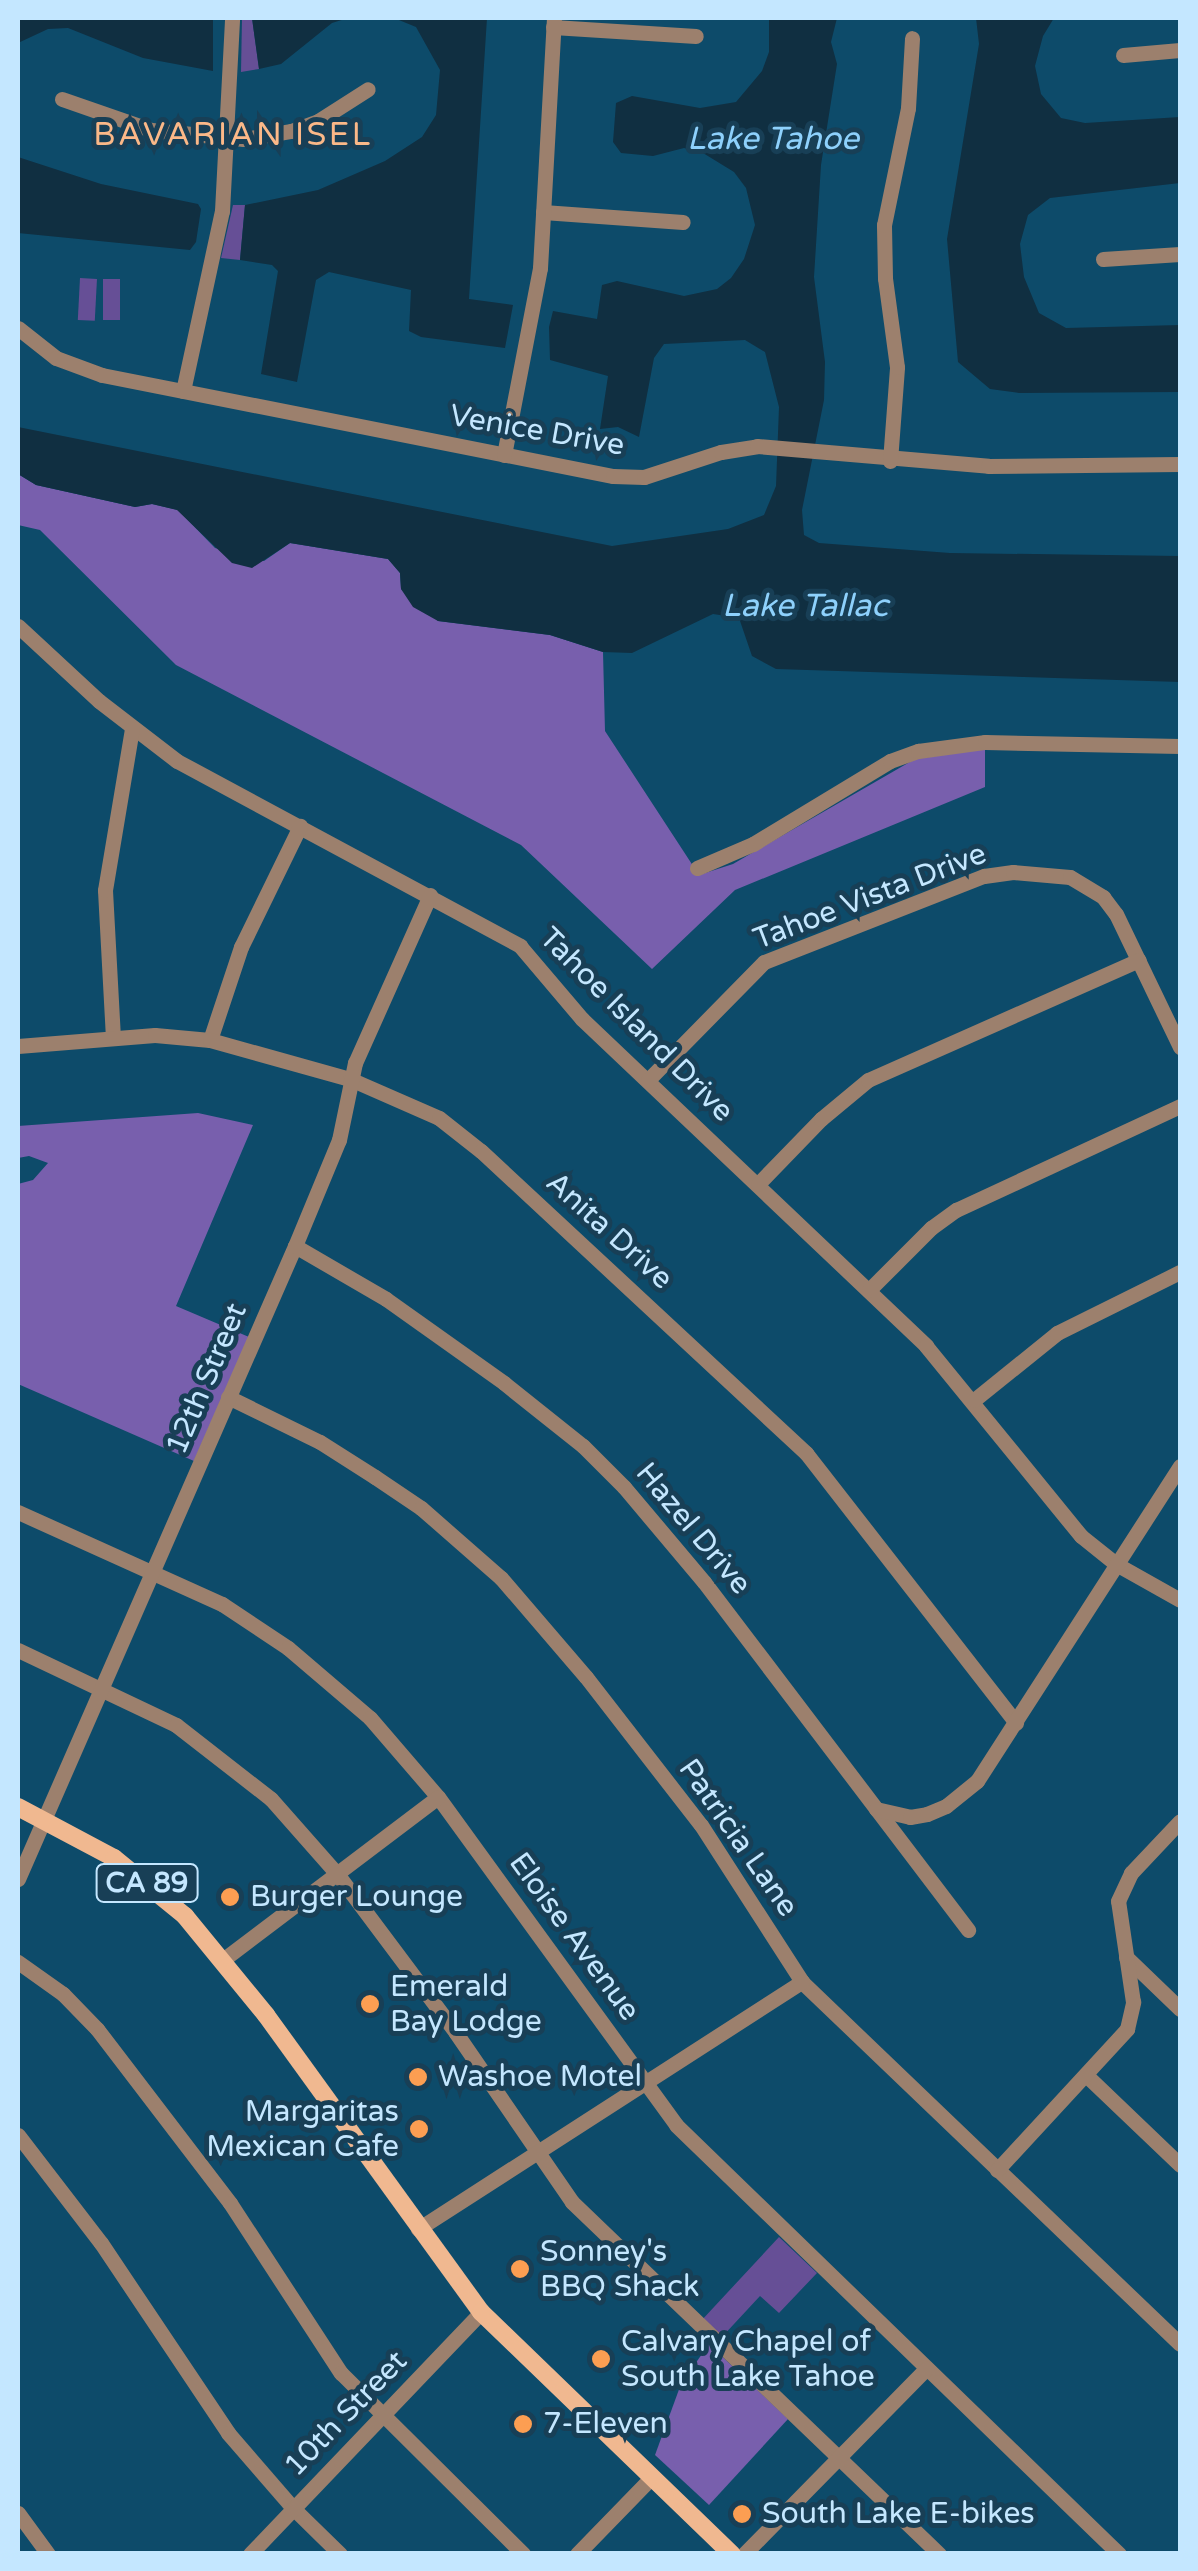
<!DOCTYPE html>
<style>
body{margin:0}
#map{position:relative;width:1198px;height:2571px;overflow:hidden;background:#0d4b6a;font-family:"Varela Round",sans-serif}
div>[style]{position:absolute}
[style*='--x']{left:calc(var(--x)*1px);top:calc(var(--y)*1px);width:calc(var(--w)*1px);rotate:calc(var(--a)*1deg)}
.green>*{inset:0;background:#664f96;transform-origin:0 0}
.forest>*{inset:0;background:#785fad}
.water>*{inset:0;background:#102f41}
.minor>*{height:15px;margin:-7.5px;padding:0 7.5px;transform-origin:7.5px;border-radius:7.5px;background:#9c806d}
.major>*{height:18px;margin:-9px;padding:0 9px;transform-origin:9px;border-radius:9px;background:#f0b890}
.dots>*{width:28px;height:28px;translate:-50% -50%;box-sizing:border-box;border:5px solid #183f56;border-radius:50%}
span{translate:-50% -50%;white-space:nowrap;text-align:center;line-height:1.15;-webkit-text-stroke:10px #183f56;paint-order:stroke}
.shield-label span{padding:2px 8px;background:#183f56;border:2px solid;border-radius:8px;-webkit-text-stroke-width:0}
.shield-label{font-size:28px;color:#c4e7ff;font-weight:700}
.street-label{font-size:30px;color:#c4e7ff}
.poi-label{font-size:30px;color:#c4e7ff}
.left{translate:0 -50%;text-align:left}
.right{translate:-100% -50%;text-align:right}
.neighbourhood-label{font-size:32px;color:#fbb888;letter-spacing:2.5px}
.water-label{font-size:32px;color:#8ed1fc;font-style:italic}
.frame{position:absolute;inset:0;border:20px solid #c4e7ff;pointer-events:none}
</style>
<div id="map">
<div class="green">
<i style="clip-path:polygon(242px 18px,252px 18px,259px 69px,241px 72px)"></i>
<i style="clip-path:polygon(233px 205px,245px 205px,240px 260px,221px 258px)"></i>
<i style="left:80px;top:278px;width:17px;height:42px;rotate:3deg"></i>
<i style="left:103px;top:279px;width:17px;height:41px"></i>
<i style="clip-path:polygon(779px 2237px,817px 2273px,779px 2313px,760px 2296px,721px 2338px,701px 2321px)"></i>
</div>
<div class="forest">
<i style="clip-path:polygon(18px 474px,36px 485px,135px 507px,152px 504px,178px 510px,215px 548px,264px 561px,290px 543px,388px 559px,400px 573px,401px 589px,438px 621px,550px 635px,603px 652px,605px 731px,699px 875px,733px 864px,915px 759px,985px 749px,985px 787px,735px 890px,652px 969px,521px 845px,176px 665px,40px 530px,18px 525px)"></i>
<i style="clip-path:polygon(198px 1113px,253px 1125px,176px 1306px,249px 1337px,194px 1461px,18px 1384px,18px 1184px,33px 1180px,48px 1163px,29px 1156px,18px 1158px,18px 1126px)"></i>
<i style="clip-path:polygon(709px 2344px,788px 2419px,709px 2505px,655px 2455px,681px 2384px)"></i>
</div>
<div class="water">
<i style="clip-path:polygon(18px 18px,213px 18px,213px 71px,143px 58px,68px 28px,48px 29px,18px 43px)"></i>
<i style="clip-path:polygon(252px 18px,348px 18px,332px 23px,281px 64px,259px 69px)"></i>
<i style="clip-path:polygon(394px 18px,487px 18px,469px 299px,513px 305px,505px 348px,421px 337px,409px 331px,411px 290px,329px 272px,316px 280px,297px 382px,261px 374px,278px 271px,272px 265px,240px 260px,245px 205px,318px 190px,385px 161px,422px 137px,436px 115px,440px 70px,416px 27px)"></i>
<i style="clip-path:polygon(769px 18px,837px 18px,831px 42px,837px 64px,821px 165px,814px 277px,825px 362px,824px 400px,802px 510px,804px 535px,819px 543px,950px 553px,1180px 556px,1180px 682px,776px 669px,752px 656px,739px 618px,713px 614px,632px 653px,603px 652px,550px 635px,438px 621px,413px 607px,401px 589px,400px 573px,388px 559px,290px 543px,252px 568px,232px 563px,177px 510px,152px 504px,135px 507px,36px 485px,18px 474px,18px 427px,612px 546px,728px 529px,764px 515px,776px 486px,779px 407px,765px 352px,745px 340px,664px 344px,654px 358px,639px 437px,618px 427px,600px 429px,608px 376px,550px 360px,549px 327px,553px 311px,597px 319px,602px 285px,617px 281px,684px 296px,717px 289px,731px 278px,744px 259px,755px 225px,746px 188px,734px 172px,703px 153px,684px 148px,653px 156px,621px 153px,613px 142px,616px 103px,632px 96px,700px 108px,736px 102px,762px 71px,769px 52px)"></i>
<i style="clip-path:polygon(976px 18px,1054px 18px,1043px 36px,1035px 66px,1041px 94px,1061px 118px,1085px 123px,1180px 117px,1180px 183px,1050px 198px,1028px 215px,1020px 244px,1024px 277px,1039px 313px,1066px 328px,1180px 325px,1180px 392px,1019px 393px,990px 389px,958px 362px,947px 239px,979px 44px)"></i>
<i style="clip-path:polygon(18px 157px,101px 184px,198px 204px,201px 209px,196px 242px,190px 250px,18px 233px)"></i>
</div>
<div class="minor">
<i style="--x:553;--y:27;--w:143;--a:3.6"></i>
<i style="--x:1123;--y:55;--w:57;--a:-5"></i>
<i style="--x:62;--y:99;--w:94;--a:19.2"></i>
<i style="--x:151;--y:130;--w:93;--a:5.5"></i>
<i style="--x:244;--y:139;--w:48;--a:-9.7"></i>
<i style="--x:291;--y:131;--w:29;--a:-20"></i>
<i style="--x:318;--y:121;--w:59;--a:-32.6"></i>
<i style="--x:543;--y:212;--w:140;--a:4.1"></i>
<i style="--x:1103;--y:259;--w:77;--a:-3.7"></i>
<i style="--x:18;--y:328;--w:48;--a:38.3"></i>
<i style="--x:56;--y:358;--w:49;--a:20.3"></i>
<i style="--x:102;--y:375;--w:521;--a:11.18"></i>
<i style="--x:613;--y:476;--w:31;--a:2"></i>
<i style="--x:644;--y:477;--w:81;--a:-18"></i>
<i style="--x:721;--y:452;--w:36;--a:-9"></i>
<i style="--x:757;--y:446;--w:232;--a:4.9"></i>
<i style="--x:988;--y:466;--w:192;--a:-0.6"></i>
<i style="--x:183;--y:391;--w:184;--a:-77.8"></i>
<i style="--x:222;--y:211;--w:193;--a:-87"></i>
<i style="--x:504;--y:455;--w:190;--a:-79.1"></i>
<i style="--x:540;--y:268;--w:250;--a:-86.8"></i>
<i style="--x:890;--y:461;--w:94;--a:-85.7"></i>
<i style="--x:897;--y:367;--w:90;--a:-97.7"></i>
<i style="--x:885;--y:278;--w:53;--a:-91.1"></i>
<i style="--x:884;--y:225;--w:119;--a:-78.4"></i>
<i style="--x:908;--y:108;--w:70;--a:-86.7"></i>
<i style="--x:18;--y:626;--w:110;--a:42.8"></i>
<i style="--x:99;--y:701;--w:98;--a:37.6"></i>
<i style="--x:177;--y:761;--w:390;--a:28.3"></i>
<i style="--x:520;--y:946;--w:96;--a:49.7"></i>
<i style="--x:582;--y:1019;--w:475;--a:43.5"></i>
<i style="--x:926;--y:1346;--w:245;--a:50.8"></i>
<i style="--x:1081;--y:1536;--w:45;--a:38.7"></i>
<i style="--x:1116;--y:1564;--w:73;--a:29.4"></i>
<i style="--x:697;--y:868;--w:61;--a:-23.2"></i>
<i style="--x:753;--y:844;--w:160;--a:-31.2"></i>
<i style="--x:890;--y:761;--w:30;--a:-20"></i>
<i style="--x:918;--y:751;--w:68;--a:-7.7"></i>
<i style="--x:985;--y:742;--w:195;--a:1.2"></i>
<i style="--x:113;--y:1038;--w:148;--a:-93.1"></i>
<i style="--x:105;--y:890;--w:163;--a:-80.5"></i>
<i style="--x:210;--y:1040;--w:98;--a:-71.6"></i>
<i style="--x:241;--y:947;--w:135;--a:-64"></i>
<i style="--x:18;--y:1046;--w:137;--a:-4.6"></i>
<i style="--x:155;--y:1035;--w:55;--a:5.2"></i>
<i style="--x:210;--y:1040;--w:145;--a:15.6"></i>
<i style="--x:350;--y:1079;--w:97;--a:23.7"></i>
<i style="--x:439;--y:1118;--w:53;--a:38.2"></i>
<i style="--x:481;--y:1151;--w:444;--a:42.9"></i>
<i style="--x:806;--y:1453;--w:342;--a:52.1"></i>
<i style="--x:648;--y:1080;--w:165;--a:-45.5"></i>
<i style="--x:764;--y:962;--w:236;--a:-21.4"></i>
<i style="--x:984;--y:876;--w:29;--a:-8"></i>
<i style="--x:1013;--y:872;--w:57;--a:5"></i>
<i style="--x:1070;--y:877;--w:39;--a:31"></i>
<i style="--x:1103;--y:897;--w:21;--a:53"></i>
<i style="--x:1116;--y:914;--w:148;--a:64.3"></i>
<i style="--x:758;--y:1184;--w:91;--a:-45.9"></i>
<i style="--x:821;--y:1119;--w:61;--a:-39.7"></i>
<i style="--x:868;--y:1080;--w:296;--a:-23.9"></i>
<i style="--x:295;--y:1246;--w:105;--a:30.2"></i>
<i style="--x:386;--y:1299;--w:145;--a:35.4"></i>
<i style="--x:504;--y:1383;--w:101;--a:38.6"></i>
<i style="--x:583;--y:1446;--w:58;--a:45"></i>
<i style="--x:624;--y:1487;--w:124;--a:49.9"></i>
<i style="--x:704;--y:1582;--w:437;--a:52.8"></i>
<i style="--x:869;--y:1290;--w:88;--a:-45"></i>
<i style="--x:931;--y:1228;--w:31;--a:-36"></i>
<i style="--x:956;--y:1210;--w:247;--a:-24.9"></i>
<i style="--x:228;--y:1397;--w:102;--a:26.1"></i>
<i style="--x:320;--y:1442;--w:65;--a:32.5"></i>
<i style="--x:375;--y:1477;--w:55;--a:34"></i>
<i style="--x:421;--y:1508;--w:106;--a:41.2"></i>
<i style="--x:501;--y:1578;--w:130;--a:49.4"></i>
<i style="--x:586;--y:1677;--w:187;--a:52.2"></i>
<i style="--x:701;--y:1825;--w:187;--a:57.2"></i>
<i style="--x:802;--y:1982;--w:523;--a:43.76"></i>
<i style="--x:974;--y:1400;--w:107;--a:-38.9"></i>
<i style="--x:1057;--y:1333;--w:137;--a:-26.4"></i>
<i style="--x:18;--y:1512;--w:224;--a:24.3"></i>
<i style="--x:222;--y:1604;--w:79;--a:33.7"></i>
<i style="--x:288;--y:1648;--w:108;--a:40.5"></i>
<i style="--x:370;--y:1718;--w:104;--a:49.3"></i>
<i style="--x:438;--y:1797;--w:405;--a:54"></i>
<i style="--x:676;--y:2125;--w:617;--a:44.08"></i>
<i style="--x:18;--y:1650;--w:175;--a:25.4"></i>
<i style="--x:176;--y:1725;--w:120;--a:37.9"></i>
<i style="--x:271;--y:1799;--w:101;--a:48.6"></i>
<i style="--x:338;--y:1875;--w:197;--a:53.2"></i>
<i style="--x:456;--y:2033;--w:205;--a:55.5"></i>
<i style="--x:572;--y:2202;--w:509;--a:43.8"></i>
<i style="--x:876;--y:1809;--w:35;--a:13"></i>
<i style="--x:910;--y:1817;--w:17;--a:-10"></i>
<i style="--x:927;--y:1814;--w:21;--a:-23"></i>
<i style="--x:946;--y:1806;--w:40;--a:-39"></i>
<i style="--x:977;--y:1781;--w:375;--a:-57.2"></i>
<i style="--x:18;--y:1879;--w:691;--a:-66.37"></i>
<i style="--x:295;--y:1246;--w:115;--a:-67.5"></i>
<i style="--x:339;--y:1140;--w:79;--a:-78.3"></i>
<i style="--x:355;--y:1063;--w:184;--a:-65.9"></i>
<i style="--x:1126;--y:1957;--w:75;--a:43.9"></i>
<i style="--x:224;--y:1959;--w:268;--a:-37.1"></i>
<i style="--x:18;--y:1962;--w:55;--a:35.4"></i>
<i style="--x:63;--y:1994;--w:49;--a:45.8"></i>
<i style="--x:97;--y:2029;--w:219;--a:52.6"></i>
<i style="--x:230;--y:2203;--w:203;--a:56.9"></i>
<i style="--x:341;--y:2373;--w:257;--a:44.8"></i>
<i style="--x:1087;--y:2076;--w:129;--a:43.7"></i>
<i style="--x:18;--y:2135;--w:136;--a:52.5"></i>
<i style="--x:101;--y:2243;--w:229;--a:56.2"></i>
<i style="--x:228;--y:2433;--w:99;--a:49.1"></i>
<i style="--x:293;--y:2508;--w:66;--a:44.4"></i>
<i style="--x:997;--y:2170;--w:192;--a:-47.3"></i>
<i style="--x:1127;--y:2029;--w:28;--a:-77"></i>
<i style="--x:1133;--y:2002;--w:102;--a:-98.4"></i>
<i style="--x:1118;--y:1901;--w:31;--a:-65"></i>
<i style="--x:1131;--y:1873;--w:71;--a:-46.7"></i>
<i style="--x:418;--y:2229;--w:457;--a:-32.8"></i>
<i style="--x:18;--y:2513;--w:51;--a:53.8"></i>
<i style="--x:250;--y:2554;--w:335;--a:-46.3"></i>
<i style="--x:577;--y:2554;--w:106;--a:-45.8"></i>
<i style="--x:744;--y:2554;--w:260;--a:-45.5"></i>
</div>
<div class="major">
<i style="--x:18;--y:1807;--w:109;--a:28"></i>
<i style="--x:114;--y:1858;--w:92;--a:39.2"></i>
<i style="--x:185;--y:1916;--w:128;--a:50.7"></i>
<i style="--x:266;--y:2015;--w:367;--a:54.1"></i>
<i style="--x:481;--y:2312;--w:349;--a:44"></i>
</div>
<div class="dots">
<i style="left:230px;top:1897px;background:#fc9e52"></i>
<i style="left:370px;top:2004px;background:#fc9e52"></i>
<i style="left:418px;top:2077px;background:#fc9e52"></i>
<i style="left:419px;top:2129px;background:#fc9e52"></i>
<i style="left:520px;top:2269px;background:#fc9e52"></i>
<i style="left:601px;top:2359px;background:#fc9e52"></i>
<i style="left:523px;top:2424px;background:#fc9e52"></i>
<i style="left:742px;top:2514px;background:#fc9e52"></i>
</div>
<div class="shield-label">
<span style="left:147px;top:1883px">CA 89</span>
</div>
<div class="street-label">
<span style="left:537px;top:431px;rotate:10deg">Venice Drive</span>
<span style="left:870px;top:897px;rotate:-21deg">Tahoe Vista Drive</span>
<span style="left:636px;top:1025px;rotate:45deg">Tahoe Island Drive</span>
<span style="left:609px;top:1231px;rotate:42deg">Anita Drive</span>
<span style="left:207px;top:1379px;rotate:-67deg">12th Street</span>
<span style="left:693px;top:1529px;rotate:50deg">Hazel Drive</span>
<span style="left:738px;top:1838px;rotate:55deg">Patricia Lane</span>
<span style="left:574px;top:1937px;rotate:54deg">Eloise Avenue</span>
<span style="left:346px;top:2414px;rotate:-46deg">10th Street</span>
</div>
<div class="poi-label">
<span class="left" style="left:250px;top:1897px">Burger Lounge</span>
<span class="left" style="left:390px;top:2004px">Emerald<br>Bay Lodge</span>
<span class="left" style="left:438px;top:2077px">Washoe Motel</span>
<span class="right" style="left:399px;top:2129px">Margaritas<br>Mexican Cafe</span>
<span class="left" style="left:540px;top:2269px">Sonney's<br>BBQ Shack</span>
<span class="left" style="left:621px;top:2359px">Calvary Chapel of<br>South Lake Tahoe</span>
<span class="left" style="left:543px;top:2424px">7-Eleven</span>
<span class="left" style="left:762px;top:2514px">South Lake E-bikes</span>
</div>
<div class="neighbourhood-label">
<span style="left:233px;top:135px">BAVARIAN ISEL</span>
</div>
<div class="water-label">
<span style="left:773px;top:139px">Lake Tahoe</span>
<span style="left:805px;top:606px">Lake Tallac</span>
</div>
<div class="frame"></div>
</div>
